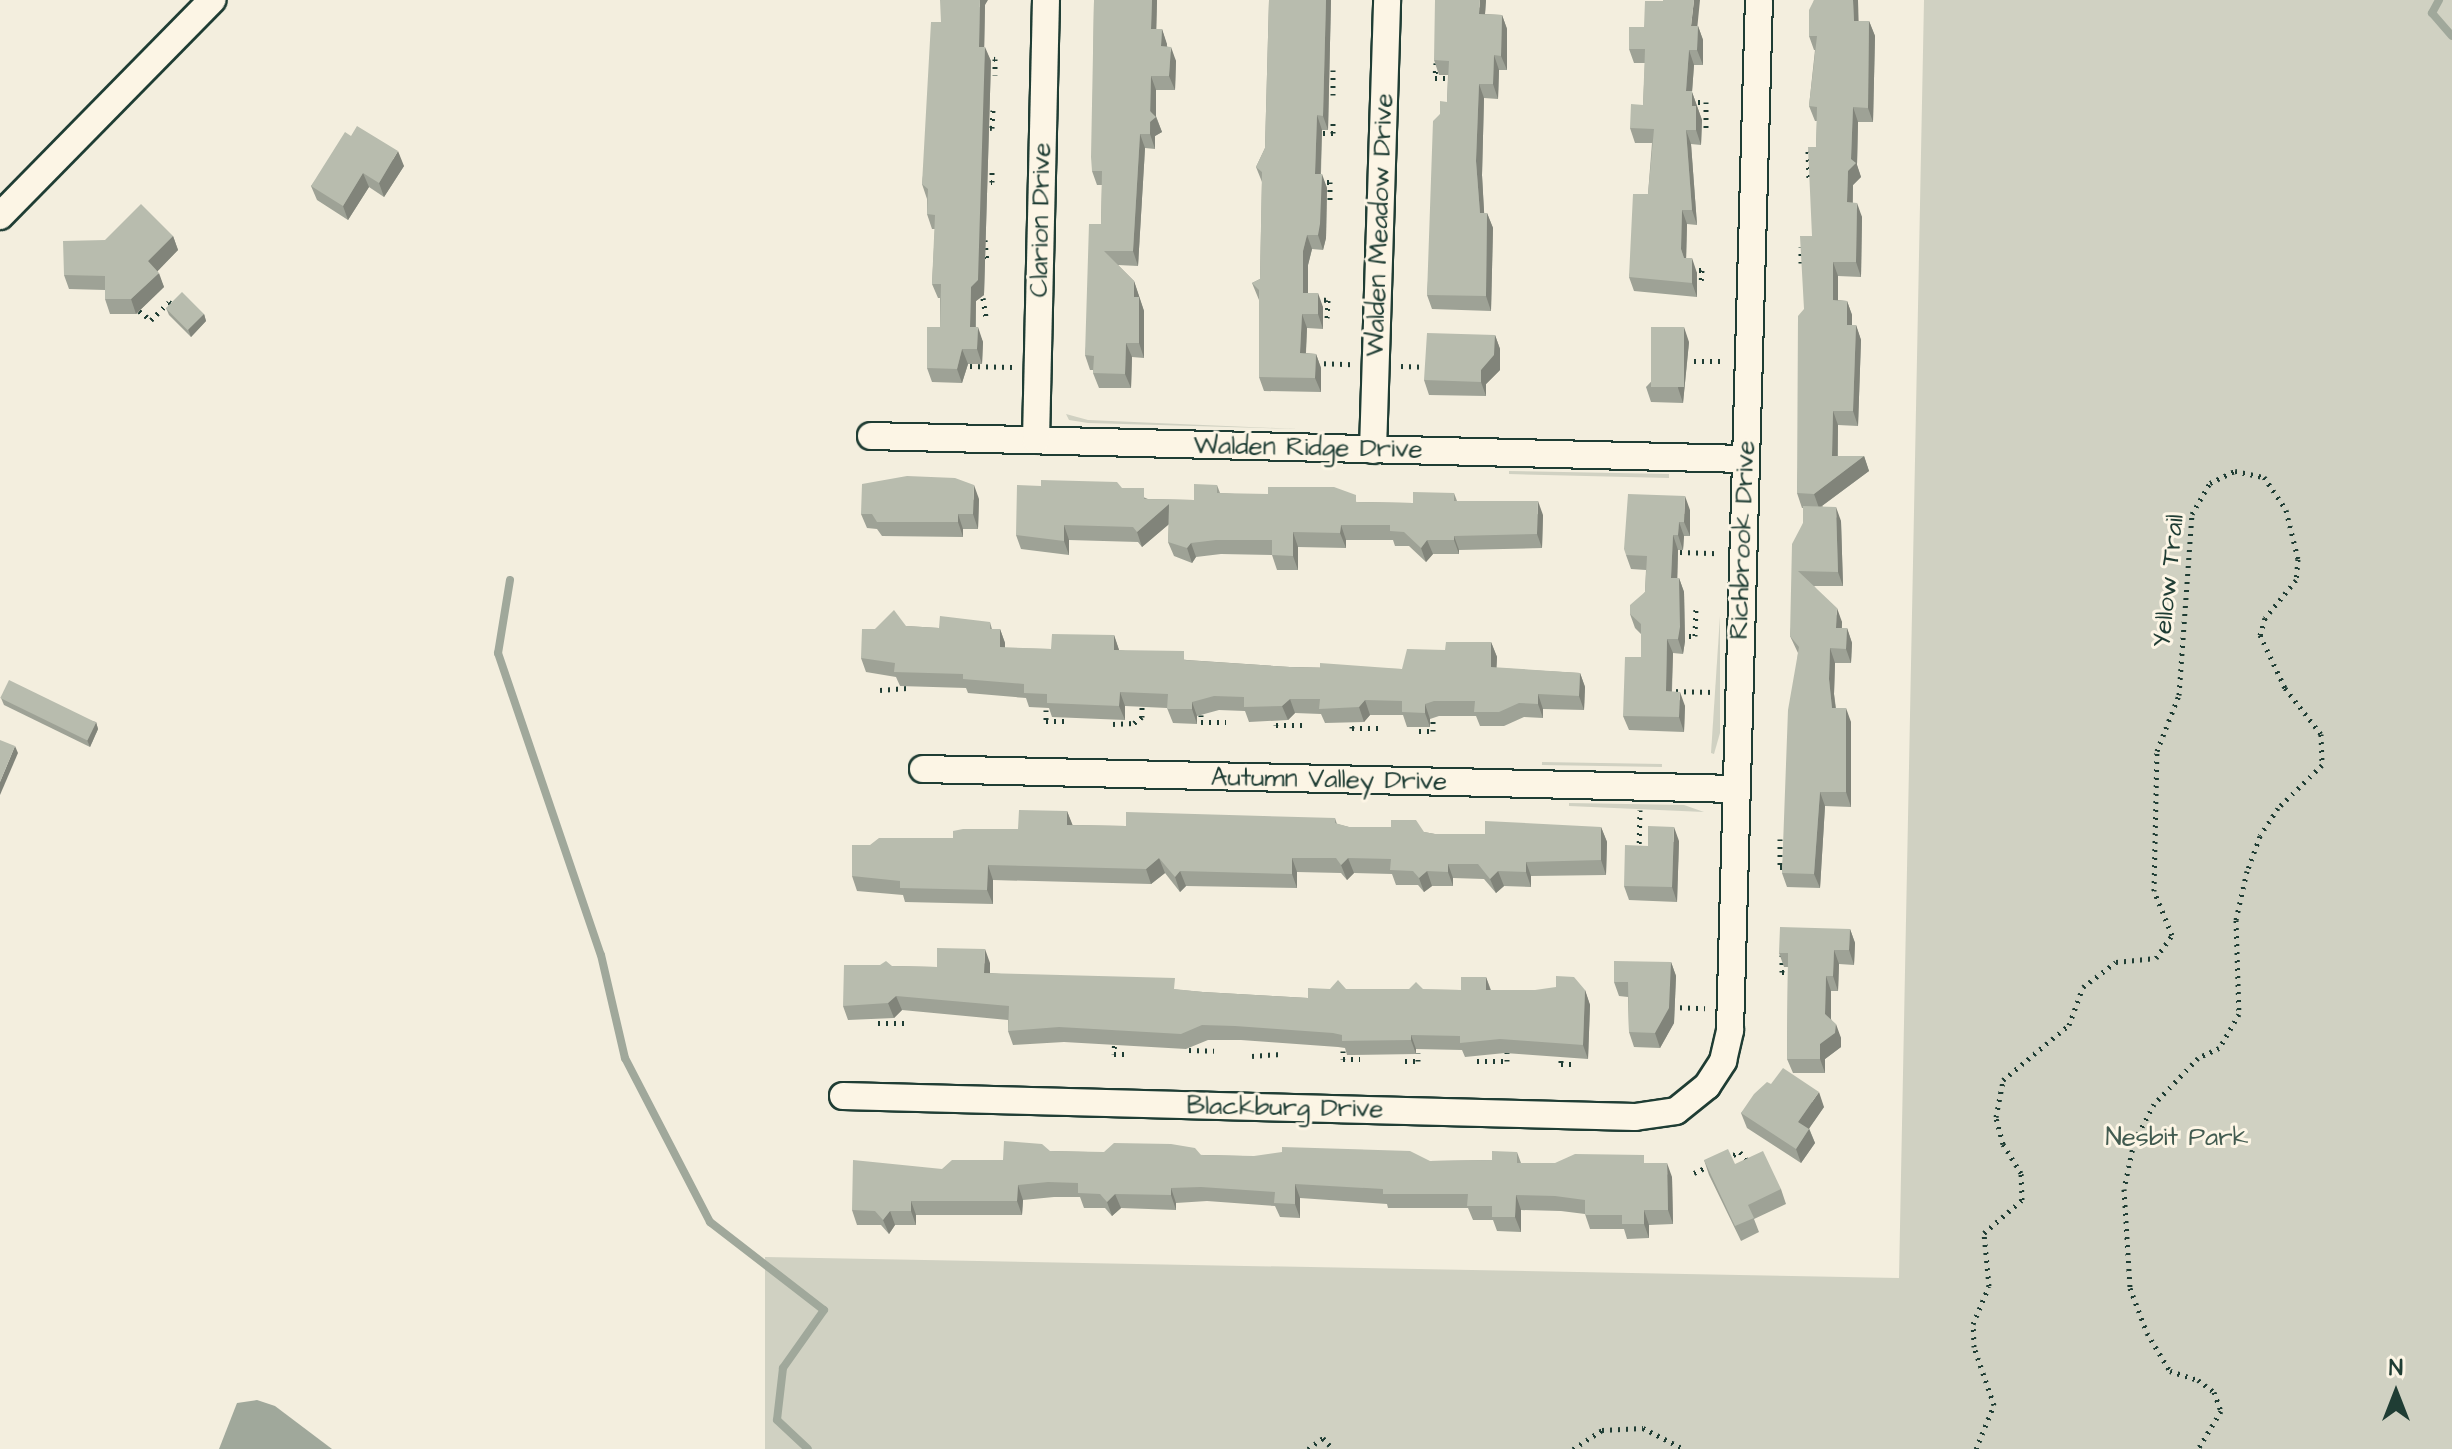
<!DOCTYPE html>
<style>
body{margin:0}
#map{position:relative;width:2452px;height:1449px;overflow:hidden;background:#f3eede;font-family:"Architects Daughter",sans-serif}
div>[style]{position:absolute}
[style*='--x']{left:calc(var(--x)*1px);top:calc(var(--y)*1px);width:calc(var(--w)*1px);rotate:calc(var(--a)*1deg)}
.green>*{inset:0;background:#d0d1c2;transform-origin:0 0}
.water>*{inset:0;background:#a0a89b}
.stream>*{height:8px;margin:-4px;padding:0 4px;transform-origin:4px;border-radius:4px;background:#a0a89b}
.path>*{height:5px;margin-top:-2.5px;transform-origin:0;background:repeating-linear-gradient(90deg,#1f3d34 0 2px,transparent 0 8px)}
.roads{filter:drop-shadow(2px 0 #1f3d34) drop-shadow(-2px 0 #1f3d34) drop-shadow(0 2px #1f3d34) drop-shadow(0 -2px #1f3d34)}
.street>*{height:26px;margin:-13px;padding:0 13px;transform-origin:13px;border-radius:13px;background:#fcf5e5}
.wall>*{inset:0;background:#9ea296}
.shaded-wall>*{inset:0;background:#81847a}
.building>*{inset:0;background:#b8bcae;transform-origin:0 0}
span{translate:-50% -50%;white-space:nowrap;text-align:center;line-height:1.15;-webkit-text-stroke:6px #fcf5e5;paint-order:stroke}
.street-label{font-size:26px;color:#1f3d34}
.park-label{font-size:26px;color:#425b50}
.north{position:absolute;left:2356px;top:1353px;width:80px;height:80px;-webkit-text-stroke:6px #fcf5e5;paint-order:stroke;rotate:0deg;font-size:22px;font-weight:700;line-height:32px;text-align:center;color:#1f3d34}
.north::after{content:'';display:block;margin:auto;width:28px;height:36px;background:#1f3d34;clip-path:polygon(50% 0,100% 100%,50% 72%,0 100%)}
</style>
<div id="map">
<div class="green">
<i style="clip-path:polygon(1924px 0,2452px 0,2452px 1449px,765px 1449px,765px 1257px,1899px 1278px)"></i>
<i style="clip-path:polygon(1066px 414px,1088px 420px,1298px 429px,1088px 423px,1069px 420px)"></i>
<i style="clip-path:polygon(1509px 471px,1669px 474px,1669px 478px,1509px 474px)"></i>
<i style="clip-path:polygon(1720px 616px,1720px 733px,1714px 754px,1711px 753px)"></i>
<i style="left:1542px;top:762px;width:120px;height:3px;rotate:1deg"></i>
<i style="clip-path:polygon(1569px 803px,1684px 805px,1704px 812px,1569px 806px)"></i>
</div>
<div class="water">
<i style="clip-path:polygon(257px 1400px,275px 1406px,332px 1449px,219px 1449px,237px 1403px)"></i>
</div>
<div class="stream">
<i style="--x:2439;--y:0;--w:15;--a:118"></i>
<i style="--x:2432;--y:13;--w:30;--a:49"></i>
<i style="--x:510;--y:580;--w:74;--a:99.3"></i>
<i style="--x:498;--y:653;--w:319;--a:71.2"></i>
<i style="--x:601;--y:955;--w:106;--a:76.9"></i>
<i style="--x:625;--y:1058;--w:185;--a:62.6"></i>
<i style="--x:710;--y:1222;--w:144;--a:37.7"></i>
<i style="--x:824;--y:1310;--w:71;--a:125.3"></i>
<i style="--x:783;--y:1368;--w:52;--a:96.6"></i>
<i style="--x:777;--y:1420;--w:42;--a:43.1"></i>
</div>
<div class="path">
<i style="--x:986;--y:58;--w:9;--a:6"></i>
<i style="--x:995;--y:59;--w:16;--a:90"></i>
<i style="--x:1436;--y:63;--w:15;--a:94"></i>
<i style="--x:1435;--y:78;--w:17;--a:0"></i>
<i style="--x:1333;--y:95;--w:25;--a:-90"></i>
<i style="--x:1690;--y:102;--w:16;--a:0"></i>
<i style="--x:1706;--y:102;--w:30;--a:90"></i>
<i style="--x:982;--y:127;--w:10;--a:6"></i>
<i style="--x:992;--y:128;--w:18;--a:-87"></i>
<i style="--x:1315;--y:133;--w:18;--a:0"></i>
<i style="--x:1333;--y:133;--w:14;--a:-90"></i>
<i style="--x:1808;--y:151;--w:30;--a:88"></i>
<i style="--x:983;--y:182;--w:9;--a:0"></i>
<i style="--x:992;--y:182;--w:13;--a:-90"></i>
<i style="--x:1319;--y:182;--w:11;--a:0"></i>
<i style="--x:1330;--y:182;--w:19;--a:90"></i>
<i style="--x:985;--y:240;--w:21;--a:85"></i>
<i style="--x:1801;--y:263;--w:16;--a:-90"></i>
<i style="--x:1691;--y:270;--w:11;--a:0"></i>
<i style="--x:1702;--y:270;--w:15;--a:94"></i>
<i style="--x:983;--y:298;--w:20;--a:81"></i>
<i style="--x:1316;--y:299;--w:12;--a:5"></i>
<i style="--x:1328;--y:300;--w:18;--a:93"></i>
<i style="--x:139;--y:311;--w:15;--a:37"></i>
<i style="--x:151;--y:320;--w:25;--a:-45"></i>
<i style="--x:169;--y:302;--w:9;--a:36"></i>
<i style="--x:1694;--y:361;--w:30;--a:0"></i>
<i style="--x:1316;--y:363;--w:36;--a:2"></i>
<i style="--x:970;--y:366;--w:42;--a:1.4"></i>
<i style="--x:1401;--y:366;--w:30;--a:2"></i>
<i style="--x:1680;--y:552;--w:38;--a:2"></i>
<i style="--x:1689;--y:636;--w:6;--a:0"></i>
<i style="--x:1695;--y:636;--w:29;--a:-88"></i>
<i style="--x:880;--y:690;--w:27;--a:-4"></i>
<i style="--x:1668;--y:691;--w:47;--a:1.2"></i>
<i style="--x:1046;--y:710;--w:11;--a:90"></i>
<i style="--x:1046;--y:721;--w:18;--a:0"></i>
<i style="--x:1201;--y:715;--w:7;--a:90"></i>
<i style="--x:1201;--y:722;--w:25;--a:0"></i>
<i style="--x:1276;--y:717;--w:8;--a:90"></i>
<i style="--x:1276;--y:725;--w:26;--a:0"></i>
<i style="--x:1352;--y:719;--w:9;--a:90"></i>
<i style="--x:1352;--y:728;--w:26;--a:0"></i>
<i style="--x:1113;--y:724;--w:21;--a:-3"></i>
<i style="--x:1134;--y:723;--w:10;--a:-37"></i>
<i style="--x:1142;--y:717;--w:13;--a:-90"></i>
<i style="--x:1419;--y:731;--w:14;--a:0"></i>
<i style="--x:1433;--y:731;--w:12;--a:-90"></i>
<i style="--x:1780;--y:839;--w:28;--a:90"></i>
<i style="--x:1780;--y:867;--w:6;--a:0"></i>
<i style="--x:1639;--y:851;--w:41;--a:-88.6"></i>
<i style="--x:1782;--y:955;--w:17;--a:90"></i>
<i style="--x:1782;--y:972;--w:9;--a:0"></i>
<i style="--x:1672;--y:1007;--w:33;--a:2"></i>
<i style="--x:878;--y:1016;--w:7;--a:90"></i>
<i style="--x:878;--y:1023;--w:30;--a:0"></i>
<i style="--x:1115;--y:1038;--w:16;--a:94"></i>
<i style="--x:1114;--y:1054;--w:15;--a:0"></i>
<i style="--x:1189;--y:1044;--w:6;--a:90"></i>
<i style="--x:1189;--y:1050;--w:25;--a:2"></i>
<i style="--x:1343;--y:1051;--w:8;--a:90"></i>
<i style="--x:1343;--y:1059;--w:17;--a:0"></i>
<i style="--x:1561;--y:1053;--w:11;--a:90"></i>
<i style="--x:1561;--y:1064;--w:15;--a:0"></i>
<i style="--x:1252;--y:1056;--w:29;--a:-4"></i>
<i style="--x:1405;--y:1061;--w:13;--a:0"></i>
<i style="--x:1418;--y:1061;--w:8;--a:-90"></i>
<i style="--x:1477;--y:1061;--w:30;--a:0"></i>
<i style="--x:1507;--y:1061;--w:11;--a:-90"></i>
<i style="--x:1726;--y:1158;--w:15;--a:-23"></i>
<i style="--x:1740;--y:1152;--w:13;--a:51"></i>
<i style="--x:1694;--y:1173;--w:17;--a:-25"></i>
<i style="--x:1308;--y:1449;--w:19;--a:-36"></i>
<i style="--x:1323;--y:1438;--w:15;--a:48"></i>
<i style="--x:1573;--y:1449;--w:35;--a:-33"></i>
<i style="--x:1602;--y:1430;--w:41;--a:-2.8"></i>
<i style="--x:1643;--y:1428;--w:46;--a:27.1"></i>
<i style="--x:1976;--y:1449;--w:48;--a:-67.8"></i>
<i style="--x:1994;--y:1405;--w:61;--a:-109"></i>
<i style="--x:1974;--y:1347;--w:23;--a:-92"></i>
<i style="--x:1973;--y:1324;--w:41;--a:-67.2"></i>
<i style="--x:1989;--y:1286;--w:53;--a:-95.4"></i>
<i style="--x:1984;--y:1233;--w:50;--a:-41"></i>
<i style="--x:2022;--y:1200;--w:27;--a:-92"></i>
<i style="--x:2021;--y:1173;--w:34;--a:-122"></i>
<i style="--x:2003;--y:1144;--w:28;--a:-105"></i>
<i style="--x:1996;--y:1117;--w:38;--a:-79"></i>
<i style="--x:2003;--y:1080;--w:86;--a:-39.8"></i>
<i style="--x:2069;--y:1025;--w:40;--a:-69.8"></i>
<i style="--x:2083;--y:987;--w:41;--a:-37.1"></i>
<i style="--x:2116;--y:962;--w:40;--a:-5.7"></i>
<i style="--x:2156;--y:958;--w:28;--a:-55"></i>
<i style="--x:2172;--y:935;--w:48;--a:-112.2"></i>
<i style="--x:2154;--y:891;--w:140;--a:-88.8"></i>
<i style="--x:2157;--y:751;--w:60;--a:-68.6"></i>
<i style="--x:2179;--y:695;--w:181;--a:-85.9"></i>
<i style="--x:2192;--y:514;--w:36;--a:-60"></i>
<i style="--x:2210;--y:483;--w:28;--a:-26"></i>
<i style="--x:2235;--y:471;--w:30;--a:12"></i>
<i style="--x:2264;--y:477;--w:40;--a:56"></i>
<i style="--x:2286;--y:510;--w:50;--a:76.2"></i>
<i style="--x:2298;--y:559;--w:21;--a:95"></i>
<i style="--x:2296;--y:580;--w:49;--a:129.2"></i>
<i style="--x:2265;--y:618;--w:18;--a:106"></i>
<i style="--x:2260;--y:635;--w:59;--a:64.7"></i>
<i style="--x:2285;--y:688;--w:58;--a:52"></i>
<i style="--x:2321;--y:734;--w:31;--a:88"></i>
<i style="--x:2322;--y:765;--w:62;--a:135.7"></i>
<i style="--x:2278;--y:808;--w:33;--a:123"></i>
<i style="--x:2260;--y:836;--w:37;--a:110"></i>
<i style="--x:2247;--y:871;--w:50;--a:102.7"></i>
<i style="--x:2236;--y:920;--w:94;--a:88.2"></i>
<i style="--x:2239;--y:1014;--w:39;--a:120"></i>
<i style="--x:2219;--y:1048;--w:23;--a:155"></i>
<i style="--x:2198;--y:1058;--w:64;--a:133.7"></i>
<i style="--x:2154;--y:1104;--w:43;--a:117.8"></i>
<i style="--x:2134;--y:1142;--w:48;--a:102"></i>
<i style="--x:2124;--y:1189;--w:99;--a:86.5"></i>
<i style="--x:2130;--y:1288;--w:48;--a:69.3"></i>
<i style="--x:2147;--y:1333;--w:44;--a:58.8"></i>
<i style="--x:2170;--y:1371;--w:29;--a:18"></i>
<i style="--x:2198;--y:1380;--w:20;--a:37"></i>
<i style="--x:2214;--y:1392;--w:20;--a:70"></i>
<i style="--x:2221;--y:1411;--w:44;--a:121.2"></i>
</div>
<div class="roads">
<div class="street">
<i style="--x:0;--y:216;--w:303;--a:-45.5"></i>
<i style="--x:871;--y:436;--w:874;--a:1.51"></i>
<i style="--x:1036;--y:440;--w:440;--a:-88.7"></i>
<i style="--x:1373;--y:450;--w:450;--a:-88.2"></i>
<i style="--x:923;--y:769;--w:813;--a:1.41"></i>
<i style="--x:843;--y:1096;--w:792;--a:1.52"></i>
<i style="--x:1635;--y:1117;--w:41;--a:-8.3"></i>
<i style="--x:1676;--y:1111;--w:40;--a:-39"></i>
<i style="--x:1707;--y:1086;--w:30;--a:-57"></i>
<i style="--x:1723;--y:1061;--w:32;--a:-77"></i>
<i style="--x:1730;--y:1030;--w:1030;--a:-88.39"></i>
</div>
</div>
<div class="wall">
<i style="clip-path:polygon(1094px 0,1157px 0,1156px 29px,1162px 29px,1167px 46px,1176px 61px,1175px 90px,1156px 90px,1156px 116px,1162px 132px,1155px 136px,1155px 149px,1145px 148px,1138px 266px,1118px 265px,1134px 281px,1144px 311px,1144px 358px,1132px 357px,1131px 388px,1099px 388px,1093px 373px,1093px 370px,1090px 370px,1085px 355px,1101px 224px,1102px 185px,1097px 185px,1092px 171px)"></i>
<i style="clip-path:polygon(1269px 0,1331px 0,1328px 130px,1322px 130px,1321px 174px,1327px 188px,1326px 238px,1323px 250px,1312px 249px,1308px 265px,1308px 293px,1323px 307px,1323px 329px,1307px 328px,1306px 353px,1316px 354px,1321px 368px,1321px 392px,1264px 391px,1259px 377px,1259px 300px,1252px 283px,1260px 279px,1262px 182px,1256px 167px,1265px 148px)"></i>
<i style="clip-path:polygon(1486px 0,1485px 14px,1502px 15px,1507px 29px,1507px 70px,1499px 70px,1498px 99px,1484px 98px,1482px 175px,1484px 213px,1487px 213px,1493px 228px,1491px 311px,1432px 309px,1427px 295px,1440px 114px,1447px 102px,1448px 75px,1439px 75px,1434px 60px)"></i>
<i style="clip-path:polygon(1814px 0,1858px 0,1858px 21px,1869px 21px,1875px 36px,1873px 122px,1858px 122px,1857px 165px,1861px 177px,1853px 185px,1853px 203px,1862px 217px,1861px 277px,1838px 276px,1838px 300px,1847px 301px,1852px 315px,1852px 325px,1856px 325px,1861px 340px,1858px 426px,1838px 425px,1838px 456px,1864px 456px,1869px 471px,1822px 506px,1841px 521px,1843px 586px,1814px 586px,1842px 622px,1842px 628px,1847px 628px,1852px 643px,1851px 663px,1835px 663px,1834px 694px,1836px 708px,1851px 722px,1851px 807px,1825px 806px,1820px 888px,1787px 887px,1782px 873px,1798px 653px,1790px 636px,1803px 523px,1803px 508px,1802px 508px,1797px 493px,1804px 309px,1812px 236px,1816px 147px,1817px 121px,1815px 121px,1809px 106px,1815px 50px,1814px 50px,1809px 36px)"></i>
<i style="clip-path:polygon(985px 5px,984px 47px,991px 61px,984px 295px,976px 301px,976px 327px,983px 342px,982px 364px,968px 364px,962px 383px,932px 382px,927px 368px,940px 327px,940px 298px,938px 298px,932px 284px,935px 229px,932px 229px,927px 214px,927px 199px,922px 184px,941px 22px)"></i>
<i style="clip-path:polygon(1698px 26px,1703px 40px,1703px 65px,1694px 65px,1692px 92px,1702px 120px,1701px 145px,1691px 144px,1697px 225px,1687px 224px,1686px 258px,1697px 273px,1697px 297px,1634px 291px,1629px 277px,1648px 194px,1652px 143px,1635px 143px,1630px 128px,1643px 105px,1645px 63px,1634px 63px,1629px 49px,1644px 27px)"></i>
<i style="clip-path:polygon(351px 136px,404px 166px,384px 197px,369px 187px,348px 220px,317px 200px,311px 186px)"></i>
<i style="clip-path:polygon(173px 236px,178px 250px,157px 271px,164px 287px,136px 314px,110px 314px,105px 299px,105px 290px,69px 289px,64px 275px,105px 240px)"></i>
<i style="clip-path:polygon(166px 308px,204px 314px,206px 321px,191px 337px,169px 315px)"></i>
<i style="clip-path:polygon(1495px 335px,1500px 349px,1500px 370px,1486px 384px,1486px 396px,1429px 395px,1424px 380px)"></i>
<i style="clip-path:polygon(1689px 342px,1683px 403px,1651px 402px,1646px 387px)"></i>
<i style="clip-path:polygon(1217px 485px,1220px 493px,1358px 502px,1413px 503px,1454px 493px,1457px 501px,1543px 515px,1542px 548px,1459px 550px,1459px 554px,1433px 554px,1426px 562px,1409px 546px,1395px 546px,1393px 540px,1346px 540px,1346px 548px,1298px 547px,1298px 570px,1277px 570px,1272px 555px,1221px 554px,1196px 557px,1192px 563px,1174px 556px,1168px 542px,1169px 524px,1142px 547px,1138px 542px,1069px 540px,1069px 555px,1021px 549px,1016px 535px,1122px 488px,1148px 499px,1194px 500px)"></i>
<i style="clip-path:polygon(979px 499px,978px 529px,963px 529px,963px 537px,882px 536px,877px 529px,867px 528px,861px 514px)"></i>
<i style="clip-path:polygon(1690px 510px,1690px 536px,1684px 536px,1683px 550px,1678px 550px,1677px 578px,1679px 578px,1684px 592px,1685px 641px,1683px 654px,1673px 653px,1672px 692px,1685px 706px,1684px 732px,1629px 730px,1623px 716px,1641px 657px,1641px 634px,1635px 628px,1630px 614px,1645px 592px,1646px 570px,1631px 569px,1626px 555px)"></i>
<i style="clip-path:polygon(990px 622px,992px 629px,1000px 629px,1005px 643px,1005px 648px,1051px 649px,1114px 635px,1119px 650px,1187px 660px,1290px 667px,1402px 669px,1445px 650px,1491px 642px,1497px 657px,1496px 668px,1580px 673px,1585px 687px,1584px 710px,1543px 709px,1543px 718px,1524px 717px,1504px 726px,1480px 726px,1476px 716px,1439px 716px,1430px 719px,1430px 727px,1407px 727px,1403px 715px,1370px 715px,1364px 722px,1325px 723px,1321px 714px,1295px 713px,1288px 720px,1249px 722px,1245px 711px,1219px 710px,1197px 716px,1197px 724px,1173px 723px,1167px 708px,1125px 706px,1125px 720px,1052px 717px,1049px 708px,1029px 707px,1026px 698px,968px 693px,966px 688px,900px 686px,896px 677px,866px 672px,861px 658px,875px 629px,906px 626px,939px 628px)"></i>
<i style="clip-path:polygon(1px 698px,96px 722px,98px 729px,90px 747px,4px 705px)"></i>
<i style="clip-path:polygon(1067px 811px,1072px 825px,1126px 826px,1335px 818px,1337px 824px,1349px 827px,1424px 832px,1435px 834px,1485px 834px,1601px 827px,1607px 842px,1606px 875px,1531px 876px,1531px 887px,1504px 886px,1496px 893px,1484px 879px,1453px 878px,1453px 886px,1432px 886px,1424px 892px,1418px 885px,1396px 885px,1392px 874px,1354px 873px,1347px 880px,1341px 873px,1297px 872px,1297px 888px,1186px 886px,1180px 892px,1165px 873px,1151px 884px,993px 880px,993px 904px,905px 902px,903px 895px,857px 891px,852px 876px,870px 845px,953px 838px,1018px 829px)"></i>
<i style="clip-path:polygon(1679px 841px,1677px 902px,1629px 900px,1624px 886px,1648px 846px)"></i>
<i style="clip-path:polygon(1850px 929px,1855px 943px,1854px 965px,1839px 964px,1838px 991px,1831px 991px,1831px 1019px,1841px 1038px,1841px 1047px,1825px 1059px,1825px 1073px,1793px 1073px,1787px 1059px,1788px 967px,1784px 967px,1779px 953px)"></i>
<i style="clip-path:polygon(1671px 962px,1676px 976px,1674px 1023px,1660px 1048px,1634px 1047px,1629px 1032px,1628px 997px,1619px 996px,1614px 982px)"></i>
<i style="clip-path:polygon(990px 963px,990px 973px,1203px 992px,1308px 998px,1346px 989px,1461px 990px,1486px 977px,1491px 990px,1585px 990px,1590px 1005px,1588px 1059px,1505px 1053px,1465px 1057px,1462px 1050px,1416px 1049px,1416px 1054px,1347px 1055px,1345px 1048px,1338px 1047px,1241px 1040px,1208px 1040px,1186px 1049px,1064px 1042px,1013px 1045px,1008px 1031px,1008px 1020px,902px 1010px,894px 1018px,848px 1020px,843px 1006px,892px 966px,937px 967px)"></i>
<i style="clip-path:polygon(1771px 1084px,1824px 1107px,1809px 1128px,1815px 1143px,1801px 1163px,1747px 1128px,1741px 1113px)"></i>
<i style="clip-path:polygon(1050px 1151px,1430px 1161px,1492px 1160px,1517px 1152px,1521px 1163px,1647px 1163px,1672px 1177px,1673px 1224px,1649px 1225px,1649px 1238px,1627px 1239px,1624px 1229px,1590px 1229px,1585px 1214px,1561px 1211px,1521px 1210px,1521px 1232px,1497px 1231px,1493px 1220px,1473px 1220px,1468px 1208px,1388px 1208px,1387px 1204px,1300px 1198px,1300px 1218px,1280px 1217px,1275px 1206px,1207px 1201px,1176px 1203px,1176px 1210px,1121px 1208px,1112px 1216px,1105px 1208px,1084px 1208px,1080px 1197px,1054px 1197px,1023px 1200px,1022px 1215px,916px 1215px,916px 1225px,895px 1225px,889px 1234px,881px 1225px,857px 1225px,852px 1210px,942px 1169px,1003px 1160px)"></i>
<i style="clip-path:polygon(1704px 1160px,1735px 1164px,1781px 1189px,1786px 1204px,1754px 1219px,1759px 1232px,1741px 1241px,1709px 1175px)"></i>
</div>
<div class="shaded-wall">
<i style="clip-path:polygon(980px 0,988px 0,985px 5px,984px 61px,979px 47px)"></i>
<i style="clip-path:polygon(1152px 0,1157px 0,1156px 44px,1151px 29px)"></i>
<i style="clip-path:polygon(1326px 0,1331px 0,1328px 130px,1323px 116px)"></i>
<i style="clip-path:polygon(1480px 0,1486px 0,1484px 28px,1479px 14px)"></i>
<i style="clip-path:polygon(1694px 0,1700px 0,1696px 40px,1691px 26px)"></i>
<i style="clip-path:polygon(1853px 0,1858px 0,1859px 35px,1854px 21px)"></i>
<i style="clip-path:polygon(1502px 15px,1507px 29px,1507px 70px,1501px 56px)"></i>
<i style="clip-path:polygon(1869px 21px,1875px 36px,1873px 122px,1868px 108px)"></i>
<i style="clip-path:polygon(1698px 26px,1703px 40px,1703px 65px,1697px 50px)"></i>
<i style="clip-path:polygon(1162px 29px,1167px 44px,1166px 61px,1161px 46px)"></i>
<i style="clip-path:polygon(985px 47px,991px 61px,984px 295px,976px 301px,975px 342px,970px 327px,971px 287px)"></i>
<i style="clip-path:polygon(1171px 47px,1176px 61px,1175px 90px,1169px 76px)"></i>
<i style="clip-path:polygon(1689px 50px,1694px 65px,1692px 92px,1702px 120px,1701px 145px,1696px 130px,1686px 91px)"></i>
<i style="clip-path:polygon(1494px 55px,1499px 70px,1498px 99px,1493px 84px)"></i>
<i style="clip-path:polygon(1151px 76px,1156px 90px,1156px 118px,1156px 117px,1162px 132px,1155px 136px,1155px 149px,1150px 134px)"></i>
<i style="clip-path:polygon(1479px 84px,1484px 98px,1482px 175px,1485px 228px,1480px 213px,1476px 161px)"></i>
<i style="clip-path:polygon(1853px 107px,1858px 122px,1857px 165px,1861px 177px,1853px 185px,1852px 217px,1847px 202px,1848px 171px,1851px 159px)"></i>
<i style="clip-path:polygon(1317px 115px,1322px 130px,1320px 188px,1315px 174px)"></i>
<i style="clip-path:polygon(1686px 130px,1691px 144px,1697px 225px,1692px 210px)"></i>
<i style="clip-path:polygon(1140px 134px,1145px 148px,1138px 266px,1133px 251px)"></i>
<i style="clip-path:polygon(398px 151px,404px 166px,384px 197px,379px 183px)"></i>
<i style="clip-path:polygon(363px 173px,369px 187px,348px 220px,343px 206px)"></i>
<i style="clip-path:polygon(1322px 174px,1327px 188px,1326px 238px,1323px 250px,1318px 235px)"></i>
<i style="clip-path:polygon(1857px 203px,1862px 217px,1861px 277px,1856px 262px)"></i>
<i style="clip-path:polygon(1682px 210px,1687px 224px,1686px 264px,1681px 249px)"></i>
<i style="clip-path:polygon(1487px 213px,1493px 228px,1491px 311px,1486px 296px)"></i>
<i style="clip-path:polygon(1307px 235px,1312px 249px,1308px 265px,1308px 307px,1303px 293px,1303px 251px)"></i>
<i style="clip-path:polygon(173px 236px,178px 250px,153px 276px,148px 261px)"></i>
<i style="clip-path:polygon(1692px 258px,1697px 273px,1697px 297px,1692px 283px)"></i>
<i style="clip-path:polygon(1833px 262px,1838px 276px,1838px 314px,1833px 300px)"></i>
<i style="clip-path:polygon(159px 273px,164px 287px,136px 314px,131px 299px)"></i>
<i style="clip-path:polygon(1134px 281px,1144px 311px,1144px 358px,1139px 343px,1134px 297px)"></i>
<i style="clip-path:polygon(1318px 293px,1323px 307px,1323px 329px,1318px 314px)"></i>
<i style="clip-path:polygon(1847px 301px,1852px 315px,1852px 339px,1847px 325px)"></i>
<i style="clip-path:polygon(204px 314px,206px 321px,191px 337px,188px 329px)"></i>
<i style="clip-path:polygon(1302px 314px,1307px 328px,1305px 368px,1300px 353px)"></i>
<i style="clip-path:polygon(1856px 325px,1861px 340px,1858px 426px,1853px 411px)"></i>
<i style="clip-path:polygon(978px 327px,983px 342px,982px 364px,977px 349px)"></i>
<i style="clip-path:polygon(1684px 327px,1689px 342px,1683px 403px,1678px 388px)"></i>
<i style="clip-path:polygon(1495px 335px,1500px 349px,1500px 370px,1486px 384px,1486px 396px,1481px 382px,1481px 370px)"></i>
<i style="clip-path:polygon(1126px 343px,1132px 357px,1131px 388px,1125px 374px)"></i>
<i style="clip-path:polygon(962px 349px,968px 364px,962px 383px,957px 369px)"></i>
<i style="clip-path:polygon(1316px 354px,1321px 368px,1321px 392px,1315px 378px)"></i>
<i style="clip-path:polygon(1833px 411px,1838px 425px,1837px 471px,1832px 456px)"></i>
<i style="clip-path:polygon(1864px 456px,1869px 471px,1819px 508px,1814px 494px)"></i>
<i style="clip-path:polygon(974px 485px,979px 499px,978px 529px,973px 514px)"></i>
<i style="clip-path:polygon(1685px 496px,1690px 510px,1690px 536px,1684px 522px)"></i>
<i style="clip-path:polygon(1538px 501px,1543px 515px,1542px 548px,1537px 534px)"></i>
<i style="clip-path:polygon(1169px 504px,1175px 519px,1142px 547px,1137px 532px)"></i>
<i style="clip-path:polygon(1836px 507px,1841px 521px,1843px 586px,1838px 572px)"></i>
<i style="clip-path:polygon(958px 514px,963px 529px,963px 537px,958px 522px)"></i>
<i style="clip-path:polygon(1679px 522px,1684px 536px,1683px 550px,1678px 535px)"></i>
<i style="clip-path:polygon(1064px 525px,1069px 540px,1069px 555px,1064px 541px)"></i>
<i style="clip-path:polygon(1341px 525px,1346px 540px,1346px 548px,1340px 533px)"></i>
<i style="clip-path:polygon(1293px 532px,1298px 547px,1298px 570px,1293px 556px)"></i>
<i style="clip-path:polygon(1673px 535px,1678px 550px,1677px 592px,1671px 578px)"></i>
<i style="clip-path:polygon(1454px 536px,1459px 550px,1459px 554px,1454px 540px)"></i>
<i style="clip-path:polygon(1427px 540px,1433px 554px,1426px 562px,1421px 548px)"></i>
<i style="clip-path:polygon(1191px 543px,1196px 557px,1192px 563px,1187px 548px)"></i>
<i style="clip-path:polygon(1679px 578px,1684px 592px,1685px 641px,1683px 654px,1678px 639px)"></i>
<i style="clip-path:polygon(1837px 608px,1842px 622px,1841px 643px,1836px 628px)"></i>
<i style="clip-path:polygon(1847px 628px,1852px 643px,1851px 663px,1846px 649px)"></i>
<i style="clip-path:polygon(1000px 629px,1005px 643px,1005px 662px,1000px 647px)"></i>
<i style="clip-path:polygon(1114px 635px,1119px 650px,1114px 650px)"></i>
<i style="clip-path:polygon(1667px 639px,1673px 653px,1671px 706px,1666px 691px)"></i>
<i style="clip-path:polygon(1491px 642px,1497px 657px,1496px 682px,1491px 667px)"></i>
<i style="clip-path:polygon(1830px 648px,1835px 663px,1834px 694px,1837px 722px,1832px 708px,1829px 679px)"></i>
<i style="clip-path:polygon(1580px 673px,1585px 687px,1584px 710px,1579px 696px)"></i>
<i style="clip-path:polygon(1120px 692px,1125px 706px,1125px 720px,1119px 706px)"></i>
<i style="clip-path:polygon(1680px 692px,1685px 706px,1684px 732px,1679px 717px)"></i>
<i style="clip-path:polygon(1538px 694px,1543px 709px,1543px 718px,1538px 704px)"></i>
<i style="clip-path:polygon(1290px 699px,1295px 713px,1288px 720px,1282px 706px)"></i>
<i style="clip-path:polygon(1365px 700px,1370px 715px,1364px 722px,1359px 707px)"></i>
<i style="clip-path:polygon(1192px 702px,1197px 716px,1197px 724px,1192px 709px)"></i>
<i style="clip-path:polygon(1425px 704px,1430px 719px,1430px 727px,1425px 713px)"></i>
<i style="clip-path:polygon(1846px 708px,1851px 722px,1851px 807px,1846px 792px)"></i>
<i style="clip-path:polygon(96px 722px,98px 729px,90px 747px,87px 740px)"></i>
<i style="clip-path:polygon(15px 746px,18px 753px,0 795px,0 782px)"></i>
<i style="clip-path:polygon(1820px 792px,1825px 806px,1820px 888px,1814px 874px)"></i>
<i style="clip-path:polygon(1067px 811px,1073px 826px,1067px 825px)"></i>
<i style="clip-path:polygon(1601px 827px,1607px 842px,1606px 875px,1601px 860px)"></i>
<i style="clip-path:polygon(1674px 827px,1679px 841px,1677px 902px,1672px 887px)"></i>
<i style="clip-path:polygon(1159px 858px,1165px 873px,1151px 884px,1146px 869px)"></i>
<i style="clip-path:polygon(1292px 858px,1297px 872px,1297px 888px,1292px 874px)"></i>
<i style="clip-path:polygon(1348px 858px,1354px 873px,1347px 880px,1341px 865px)"></i>
<i style="clip-path:polygon(1526px 862px,1531px 876px,1531px 887px,1526px 872px)"></i>
<i style="clip-path:polygon(1448px 864px,1453px 878px,1453px 886px,1448px 872px)"></i>
<i style="clip-path:polygon(988px 865px,993px 880px,993px 904px,987px 890px)"></i>
<i style="clip-path:polygon(1180px 871px,1186px 886px,1180px 892px,1175px 877px)"></i>
<i style="clip-path:polygon(1427px 871px,1432px 886px,1424px 892px,1419px 878px)"></i>
<i style="clip-path:polygon(1498px 871px,1504px 886px,1496px 893px,1490px 879px)"></i>
<i style="clip-path:polygon(1850px 929px,1855px 943px,1854px 965px,1849px 950px)"></i>
<i style="clip-path:polygon(985px 949px,990px 963px,990px 988px,984px 973px)"></i>
<i style="clip-path:polygon(1834px 950px,1839px 964px,1838px 991px,1833px 976px)"></i>
<i style="clip-path:polygon(1671px 962px,1676px 976px,1674px 1023px,1660px 1048px,1655px 1033px)"></i>
<i style="clip-path:polygon(1826px 976px,1831px 991px,1831px 1028px,1825px 1014px)"></i>
<i style="clip-path:polygon(1486px 977px,1491px 992px,1486px 990px)"></i>
<i style="clip-path:polygon(1585px 990px,1590px 1005px,1588px 1059px,1583px 1045px)"></i>
<i style="clip-path:polygon(896px 996px,902px 1010px,894px 1018px,888px 1003px)"></i>
<i style="clip-path:polygon(1836px 1024px,1841px 1038px,1841px 1047px,1825px 1059px,1825px 1073px,1820px 1059px,1820px 1044px)"></i>
<i style="clip-path:polygon(1411px 1035px,1416px 1049px,1416px 1054px,1411px 1040px)"></i>
<i style="clip-path:polygon(1819px 1092px,1824px 1107px,1804px 1136px,1798px 1122px)"></i>
<i style="clip-path:polygon(1809px 1129px,1815px 1143px,1801px 1163px,1796px 1149px)"></i>
<i style="clip-path:polygon(1667px 1163px,1672px 1177px,1673px 1224px,1668px 1210px)"></i>
<i style="clip-path:polygon(1295px 1184px,1300px 1198px,1300px 1218px,1295px 1204px)"></i>
<i style="clip-path:polygon(1018px 1185px,1023px 1200px,1022px 1215px,1017px 1201px)"></i>
<i style="clip-path:polygon(1171px 1188px,1176px 1203px,1176px 1210px,1171px 1195px)"></i>
<i style="clip-path:polygon(1115px 1194px,1121px 1208px,1112px 1216px,1107px 1202px)"></i>
<i style="clip-path:polygon(1516px 1195px,1521px 1210px,1521px 1232px,1515px 1217px)"></i>
<i style="clip-path:polygon(911px 1201px,916px 1215px,916px 1225px,911px 1211px)"></i>
<i style="clip-path:polygon(1644px 1210px,1649px 1225px,1649px 1238px,1644px 1224px)"></i>
<i style="clip-path:polygon(890px 1211px,895px 1225px,889px 1234px,883px 1220px)"></i>
</div>
<div class="building">
<i style="clip-path:polygon(940px 0,980px 0,979px 47px,985px 47px,978px 280px,971px 287px,970px 327px,978px 327px,977px 349px,962px 349px,957px 369px,927px 368px,927px 327px,940px 327px,941px 284px,932px 284px,935px 215px,927px 214px,928px 189px,922px 184px,931px 22px,941px 22px)"></i>
<i style="clip-path:polygon(1094px 0,1152px 0,1151px 29px,1162px 29px,1161px 46px,1171px 47px,1169px 76px,1151px 76px,1150px 111px,1156px 117px,1150px 122px,1150px 134px,1140px 134px,1133px 251px,1104px 251px,1134px 281px,1134px 297px,1139px 297px,1139px 343px,1126px 343px,1125px 374px,1093px 373px,1094px 356px,1085px 355px,1089px 224px,1101px 224px,1102px 171px,1092px 171px,1091px 157px)"></i>
<i style="clip-path:polygon(1269px 0,1326px 0,1323px 116px,1317px 115px,1315px 174px,1322px 174px,1320px 224px,1318px 235px,1307px 235px,1303px 251px,1303px 293px,1318px 293px,1318px 314px,1302px 314px,1300px 353px,1316px 354px,1315px 378px,1259px 377px,1259px 290px,1252px 283px,1260px 279px,1262px 172px,1256px 167px,1265px 148px)"></i>
<i style="clip-path:polygon(1435px 0,1480px 0,1479px 14px,1502px 15px,1501px 56px,1494px 55px,1493px 84px,1479px 84px,1476px 161px,1480px 213px,1487px 213px,1486px 296px,1427px 295px,1433px 121px,1440px 114px,1440px 101px,1447px 102px,1449px 61px,1434px 60px)"></i>
<i style="clip-path:polygon(1663px 0,1694px 0,1691px 26px,1698px 26px,1697px 50px,1689px 50px,1686px 91px,1692px 91px,1692px 106px,1696px 106px,1696px 130px,1686px 130px,1692px 210px,1682px 210px,1681px 249px,1684px 258px,1692px 258px,1692px 283px,1629px 277px,1633px 194px,1648px 194px,1654px 129px,1630px 128px,1631px 104px,1643px 105px,1645px 49px,1629px 49px,1629px 27px,1644px 27px,1645px 1px,1663px 1px)"></i>
<i style="clip-path:polygon(1814px 0,1853px 0,1854px 21px,1869px 21px,1868px 108px,1853px 107px,1851px 159px,1856px 163px,1848px 171px,1847px 202px,1857px 203px,1856px 262px,1833px 262px,1833px 300px,1847px 301px,1847px 325px,1856px 325px,1853px 411px,1833px 411px,1832px 456px,1864px 456px,1814px 494px,1797px 493px,1798px 316px,1804px 309px,1800px 236px,1812px 236px,1808px 147px,1816px 147px,1817px 107px,1809px 106px,1817px 36px,1809px 36px,1809px 10px)"></i>
<i style="clip-path:polygon(357px 126px,398px 151px,379px 183px,363px 173px,343px 206px,311px 186px,345px 132px,351px 136px)"></i>
<i style="clip-path:polygon(141px 204px,173px 236px,148px 261px,159px 273px,131px 299px,105px 299px,105px 276px,64px 275px,63px 241px,105px 240px)"></i>
<i style="left:182px;top:292px;width:31px;height:23px;rotate:45deg"></i>
<i style="left:1651px;top:327px;width:33px;height:60px"></i>
<i style="clip-path:polygon(1427px 333px,1495px 335px,1494px 355px,1481px 370px,1481px 382px,1424px 380px)"></i>
<i style="clip-path:polygon(907px 476px,955px 478px,974px 485px,973px 514px,958px 514px,958px 522px,877px 522px,872px 514px,861px 514px,862px 484px)"></i>
<i style="clip-path:polygon(1041px 480px,1117px 482px,1122px 488px,1144px 488px,1144px 499px,1194px 500px,1194px 484px,1217px 485px,1217px 493px,1268px 494px,1268px 487px,1334px 487px,1356px 495px,1356px 502px,1413px 503px,1413px 492px,1454px 493px,1454px 501px,1538px 501px,1537px 534px,1454px 536px,1454px 540px,1427px 540px,1421px 548px,1404px 532px,1390px 531px,1390px 525px,1341px 525px,1340px 533px,1293px 532px,1293px 556px,1272px 555px,1272px 540px,1216px 540px,1191px 543px,1187px 548px,1168px 542px,1169px 504px,1137px 532px,1133px 527px,1064px 525px,1064px 541px,1016px 535px,1017px 485px,1041px 486px)"></i>
<i style="clip-path:polygon(1628px 494px,1685px 496px,1684px 522px,1679px 522px,1678px 535px,1673px 535px,1671px 578px,1679px 578px,1680px 627px,1678px 639px,1667px 639px,1666px 691px,1680px 692px,1679px 717px,1623px 716px,1625px 657px,1641px 657px,1641px 624px,1630px 614px,1630px 605px,1645px 592px,1647px 556px,1626px 555px,1624px 549px)"></i>
<i style="clip-path:polygon(1803px 506px,1836px 507px,1838px 572px,1798px 571px,1837px 608px,1836px 628px,1847px 628px,1846px 649px,1830px 648px,1829px 679px,1832px 708px,1846px 708px,1846px 792px,1820px 792px,1814px 874px,1782px 873px,1788px 710px,1799px 647px,1790px 636px,1792px 544px,1803px 523px)"></i>
<i style="clip-path:polygon(894px 610px,906px 626px,939px 628px,940px 616px,990px 622px,990px 629px,1000px 629px,1000px 647px,1051px 649px,1052px 634px,1114px 635px,1114px 650px,1184px 651px,1184px 660px,1290px 667px,1320px 668px,1320px 663px,1402px 669px,1407px 649px,1445px 650px,1446px 642px,1491px 642px,1491px 667px,1580px 673px,1579px 696px,1538px 694px,1538px 704px,1519px 703px,1499px 712px,1474px 712px,1475px 701px,1434px 701px,1425px 704px,1425px 713px,1402px 712px,1402px 701px,1365px 700px,1359px 707px,1319px 709px,1320px 699px,1290px 699px,1282px 706px,1244px 707px,1244px 697px,1214px 696px,1192px 702px,1192px 709px,1167px 709px,1168px 694px,1120px 692px,1119px 706px,1047px 703px,1047px 694px,1024px 693px,1024px 684px,963px 679px,963px 674px,894px 672px,895px 663px,861px 658px,862px 629px,875px 629px)"></i>
<i style="left:9px;top:680px;width:97px;height:20px;rotate:26deg"></i>
<i style="clip-path:polygon(0 740px,15px 746px,0 782px)"></i>
<i style="clip-path:polygon(1019px 810px,1067px 811px,1067px 825px,1126px 826px,1126px 812px,1335px 818px,1335px 823px,1349px 827px,1391px 827px,1391px 820px,1416px 820px,1424px 832px,1435px 834px,1485px 834px,1485px 821px,1601px 827px,1601px 860px,1526px 862px,1526px 872px,1498px 871px,1490px 879px,1478px 864px,1448px 864px,1448px 872px,1427px 871px,1419px 878px,1413px 871px,1390px 870px,1391px 859px,1348px 858px,1341px 865px,1336px 858px,1292px 858px,1292px 874px,1180px 871px,1175px 877px,1159px 858px,1146px 869px,988px 865px,987px 890px,900px 888px,900px 881px,852px 876px,852px 845px,870px 845px,879px 838px,953px 838px,953px 831px,963px 829px,1018px 829px)"></i>
<i style="clip-path:polygon(1648px 826px,1674px 827px,1672px 887px,1624px 886px,1625px 845px,1648px 846px)"></i>
<i style="clip-path:polygon(1780px 927px,1850px 929px,1849px 950px,1834px 950px,1833px 976px,1826px 976px,1825px 1014px,1836px 1024px,1835px 1033px,1820px 1044px,1820px 1059px,1787px 1059px,1788px 953px,1779px 953px)"></i>
<i style="clip-path:polygon(937px 948px,985px 949px,984px 973px,1175px 978px,1174px 989px,1203px 992px,1308px 998px,1308px 988px,1330px 989px,1338px 980px,1346px 989px,1409px 989px,1416px 982px,1423px 989px,1461px 990px,1461px 977px,1486px 977px,1486px 990px,1535px 990px,1556px 987px,1556px 976px,1574px 977px,1585px 990px,1583px 1045px,1500px 1039px,1460px 1043px,1460px 1036px,1411px 1035px,1411px 1040px,1342px 1041px,1342px 1035px,1333px 1033px,1235px 1026px,1202px 1025px,1181px 1034px,1059px 1027px,1008px 1031px,1009px 1006px,896px 996px,888px 1003px,843px 1006px,844px 965px,880px 965px,886px 961px,892px 966px,937px 967px)"></i>
<i style="clip-path:polygon(1614px 961px,1671px 962px,1669px 1008px,1655px 1033px,1629px 1032px,1628px 982px,1614px 982px)"></i>
<i style="clip-path:polygon(1783px 1068px,1819px 1092px,1798px 1122px,1809px 1129px,1796px 1149px,1741px 1113px,1754px 1094px,1767px 1082px,1771px 1084px)"></i>
<i style="clip-path:polygon(1004px 1141px,1042px 1144px,1050px 1151px,1104px 1152px,1114px 1143px,1171px 1144px,1195px 1148px,1201px 1155px,1254px 1156px,1282px 1152px,1282px 1147px,1410px 1151px,1430px 1161px,1492px 1160px,1492px 1151px,1517px 1152px,1517px 1163px,1555px 1163px,1575px 1154px,1644px 1155px,1644px 1163px,1667px 1163px,1668px 1210px,1644px 1210px,1644px 1224px,1622px 1224px,1622px 1215px,1585px 1215px,1585px 1200px,1555px 1196px,1516px 1195px,1515px 1217px,1492px 1217px,1492px 1206px,1467px 1206px,1468px 1194px,1383px 1194px,1383px 1189px,1295px 1184px,1295px 1204px,1274px 1203px,1275px 1192px,1201px 1187px,1171px 1188px,1171px 1195px,1115px 1194px,1107px 1202px,1100px 1194px,1078px 1193px,1078px 1183px,1048px 1182px,1018px 1185px,1017px 1201px,911px 1201px,911px 1211px,890px 1211px,883px 1220px,875px 1211px,852px 1210px,853px 1160px,942px 1169px,952px 1160px,1003px 1160px)"></i>
<i style="clip-path:polygon(1728px 1149px,1735px 1164px,1763px 1151px,1781px 1189px,1748px 1205px,1754px 1218px,1735px 1226px,1704px 1160px)"></i>
</div>
<div class="street-label">
<span style="left:1041px;top:220px;rotate:-89deg">Clarion Drive</span>
<span style="left:1380px;top:225px;rotate:-88deg">Walden Meadow Drive</span>
<span style="left:1308px;top:448px;rotate:1deg">Walden Ridge Drive</span>
<span style="left:1743px;top:540px;rotate:-88deg">Richbrook Drive</span>
<span style="left:2169px;top:581px;rotate:-84deg">Yellow Trail</span>
<span style="left:1329px;top:780px;rotate:1deg">Autumn Valley Drive</span>
<span style="left:1285px;top:1108px;rotate:1deg">Blackburg Drive</span>
</div>
<div class="park-label">
<span style="left:2177px;top:1138px">Nesbit Park</span>
</div>
<div class="north">N</div>
</div>
